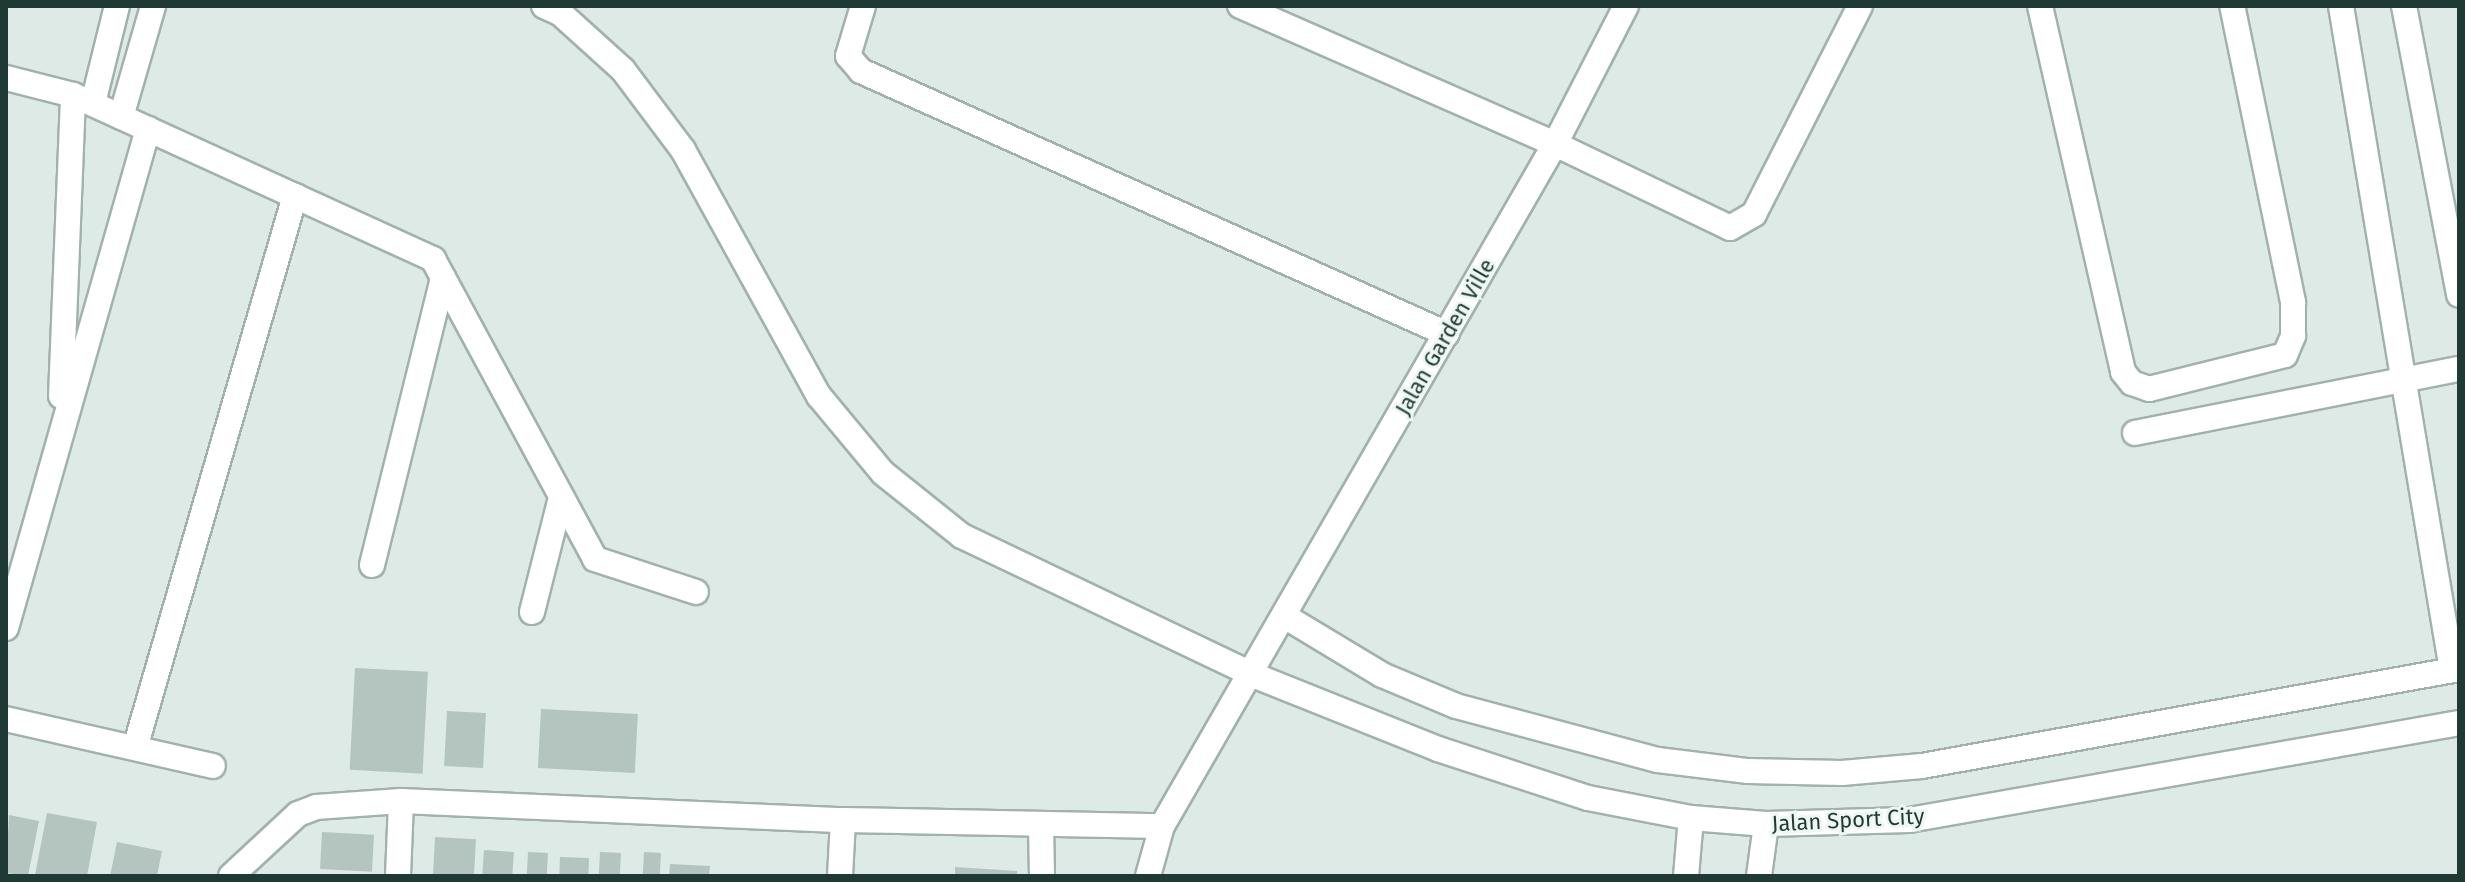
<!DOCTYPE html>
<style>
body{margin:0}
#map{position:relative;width:2465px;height:882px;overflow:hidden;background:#deeae5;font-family:"Fira Sans",sans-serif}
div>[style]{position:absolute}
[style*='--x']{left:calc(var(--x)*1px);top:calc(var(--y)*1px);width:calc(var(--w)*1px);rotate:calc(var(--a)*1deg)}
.building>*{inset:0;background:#b3c5be;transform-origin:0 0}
.roads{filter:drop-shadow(2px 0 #a1b2ac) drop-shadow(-2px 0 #a1b2ac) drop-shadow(0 2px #a1b2ac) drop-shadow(0 -2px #a1b2ac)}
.minor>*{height:24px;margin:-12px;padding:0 12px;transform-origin:12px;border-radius:12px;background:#fff}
span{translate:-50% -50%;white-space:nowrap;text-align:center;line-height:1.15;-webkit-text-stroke:6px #eef7f3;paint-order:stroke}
.street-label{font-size:22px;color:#1f3a34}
.frame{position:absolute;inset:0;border:8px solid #1f3a34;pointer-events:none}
</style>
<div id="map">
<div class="building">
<i style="left:355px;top:668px;width:73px;height:102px;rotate:3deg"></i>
<i style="left:541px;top:709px;width:97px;height:59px;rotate:3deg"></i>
<i style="left:447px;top:711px;width:39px;height:55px;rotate:3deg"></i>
<i style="clip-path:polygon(47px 813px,97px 822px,87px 876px,35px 875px)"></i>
<i style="clip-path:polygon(9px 815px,39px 821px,28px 876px,6px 873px)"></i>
<i style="left:322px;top:832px;width:52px;height:37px;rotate:3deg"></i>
<i style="left:435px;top:837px;width:41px;height:39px;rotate:3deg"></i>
<i style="clip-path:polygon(117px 842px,162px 851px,157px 876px,110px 876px)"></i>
<i style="left:484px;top:850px;width:30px;height:26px;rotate:4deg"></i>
<i style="left:528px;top:852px;width:20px;height:24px;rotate:3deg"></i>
<i style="left:600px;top:852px;width:21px;height:24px;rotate:3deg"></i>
<i style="left:644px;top:852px;width:17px;height:24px;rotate:3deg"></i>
<i style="left:560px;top:857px;width:29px;height:19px;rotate:2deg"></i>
<i style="clip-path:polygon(670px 864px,710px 866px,709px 876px,669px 876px)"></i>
<i style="clip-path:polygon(955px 867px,1017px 871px,1017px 876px,955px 876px)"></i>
</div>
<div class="roads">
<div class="minor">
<i style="--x:544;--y:6;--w:17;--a:24"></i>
<i style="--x:560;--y:13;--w:85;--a:42.1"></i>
<i style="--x:623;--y:70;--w:100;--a:53.1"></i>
<i style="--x:683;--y:150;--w:281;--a:61.1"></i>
<i style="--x:819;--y:396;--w:100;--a:50.3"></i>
<i style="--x:883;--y:473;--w:101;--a:38.6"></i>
<i style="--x:962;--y:536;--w:322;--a:25.5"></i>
<i style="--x:1253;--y:675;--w:199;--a:21.8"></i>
<i style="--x:1438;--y:749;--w:158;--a:18.1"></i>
<i style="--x:1588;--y:798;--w:105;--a:11"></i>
<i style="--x:1691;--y:818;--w:75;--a:4.6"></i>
<i style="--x:1766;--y:824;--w:143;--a:-1.6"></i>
<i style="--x:1909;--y:820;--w:558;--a:-10"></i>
<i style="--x:863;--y:6;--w:52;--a:106.7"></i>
<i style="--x:848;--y:56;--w:20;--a:49"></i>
<i style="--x:861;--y:71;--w:642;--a:24.17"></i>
<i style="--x:1626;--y:6;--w:155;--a:117.2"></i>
<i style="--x:1555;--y:144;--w:194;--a:25.6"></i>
<i style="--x:1730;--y:228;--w:28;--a:-30"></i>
<i style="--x:1754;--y:214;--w:233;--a:-63"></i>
<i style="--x:2040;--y:6;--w:375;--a:77.2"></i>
<i style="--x:2123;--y:372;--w:14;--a:51"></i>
<i style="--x:2132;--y:383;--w:18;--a:19"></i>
<i style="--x:2149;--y:389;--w:140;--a:-14"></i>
<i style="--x:2285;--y:355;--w:21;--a:-67"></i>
<i style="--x:2293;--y:336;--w:34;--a:-90"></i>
<i style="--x:2293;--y:302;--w:302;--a:-101.6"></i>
<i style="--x:2341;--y:6;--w:673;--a:80.51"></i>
<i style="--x:2404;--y:6;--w:294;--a:79.2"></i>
<i style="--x:6;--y:78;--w:69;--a:14.2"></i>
<i style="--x:73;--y:95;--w:396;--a:24.5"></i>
<i style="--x:433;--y:259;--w:341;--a:61.6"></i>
<i style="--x:595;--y:559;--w:106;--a:18.1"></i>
<i style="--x:93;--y:103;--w:100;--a:-76.1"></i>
<i style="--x:121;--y:117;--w:116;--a:-73.9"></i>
<i style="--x:61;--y:396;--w:301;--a:-87.7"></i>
<i style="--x:2135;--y:433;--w:330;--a:-11.2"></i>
<i style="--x:372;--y:565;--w:296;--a:-76.1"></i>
<i style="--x:532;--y:612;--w:119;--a:-75.8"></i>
<i style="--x:1286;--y:617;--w:112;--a:31.1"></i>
<i style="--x:1382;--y:675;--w:80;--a:22.7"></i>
<i style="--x:1456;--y:706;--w:209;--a:15"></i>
<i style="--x:1658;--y:760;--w:91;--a:7"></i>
<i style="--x:1748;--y:771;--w:94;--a:1.2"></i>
<i style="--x:1842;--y:773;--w:80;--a:-5"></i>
<i style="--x:1922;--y:766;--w:546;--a:-10.24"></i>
<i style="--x:6;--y:628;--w:519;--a:-74.12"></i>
<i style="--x:6;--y:719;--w:212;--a:12.8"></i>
<i style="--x:135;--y:748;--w:575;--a:-73.84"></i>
<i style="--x:1041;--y:824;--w:52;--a:88.9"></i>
<i style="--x:231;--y:876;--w:91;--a:-42.8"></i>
<i style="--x:298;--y:814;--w:19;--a:-21"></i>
<i style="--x:316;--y:807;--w:85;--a:-4"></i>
<i style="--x:401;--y:801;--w:442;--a:2.5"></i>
<i style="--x:843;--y:820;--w:319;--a:1.1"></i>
<i style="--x:398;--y:876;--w:75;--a:-87.7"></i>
<i style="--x:840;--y:876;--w:56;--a:-86.9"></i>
<i style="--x:1148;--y:876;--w:52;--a:-74.4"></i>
<i style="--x:1162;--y:826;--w:787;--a:-60.05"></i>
<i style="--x:1555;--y:144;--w:344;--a:-156.3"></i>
<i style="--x:1686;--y:876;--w:58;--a:-85.1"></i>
<i style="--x:1759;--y:876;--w:52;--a:-82.3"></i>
</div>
</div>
<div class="street-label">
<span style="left:1445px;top:337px;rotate:-60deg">Jalan Garden Ville</span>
<span style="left:1848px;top:820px;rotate:-3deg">Jalan Sport City</span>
</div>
<div class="frame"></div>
</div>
